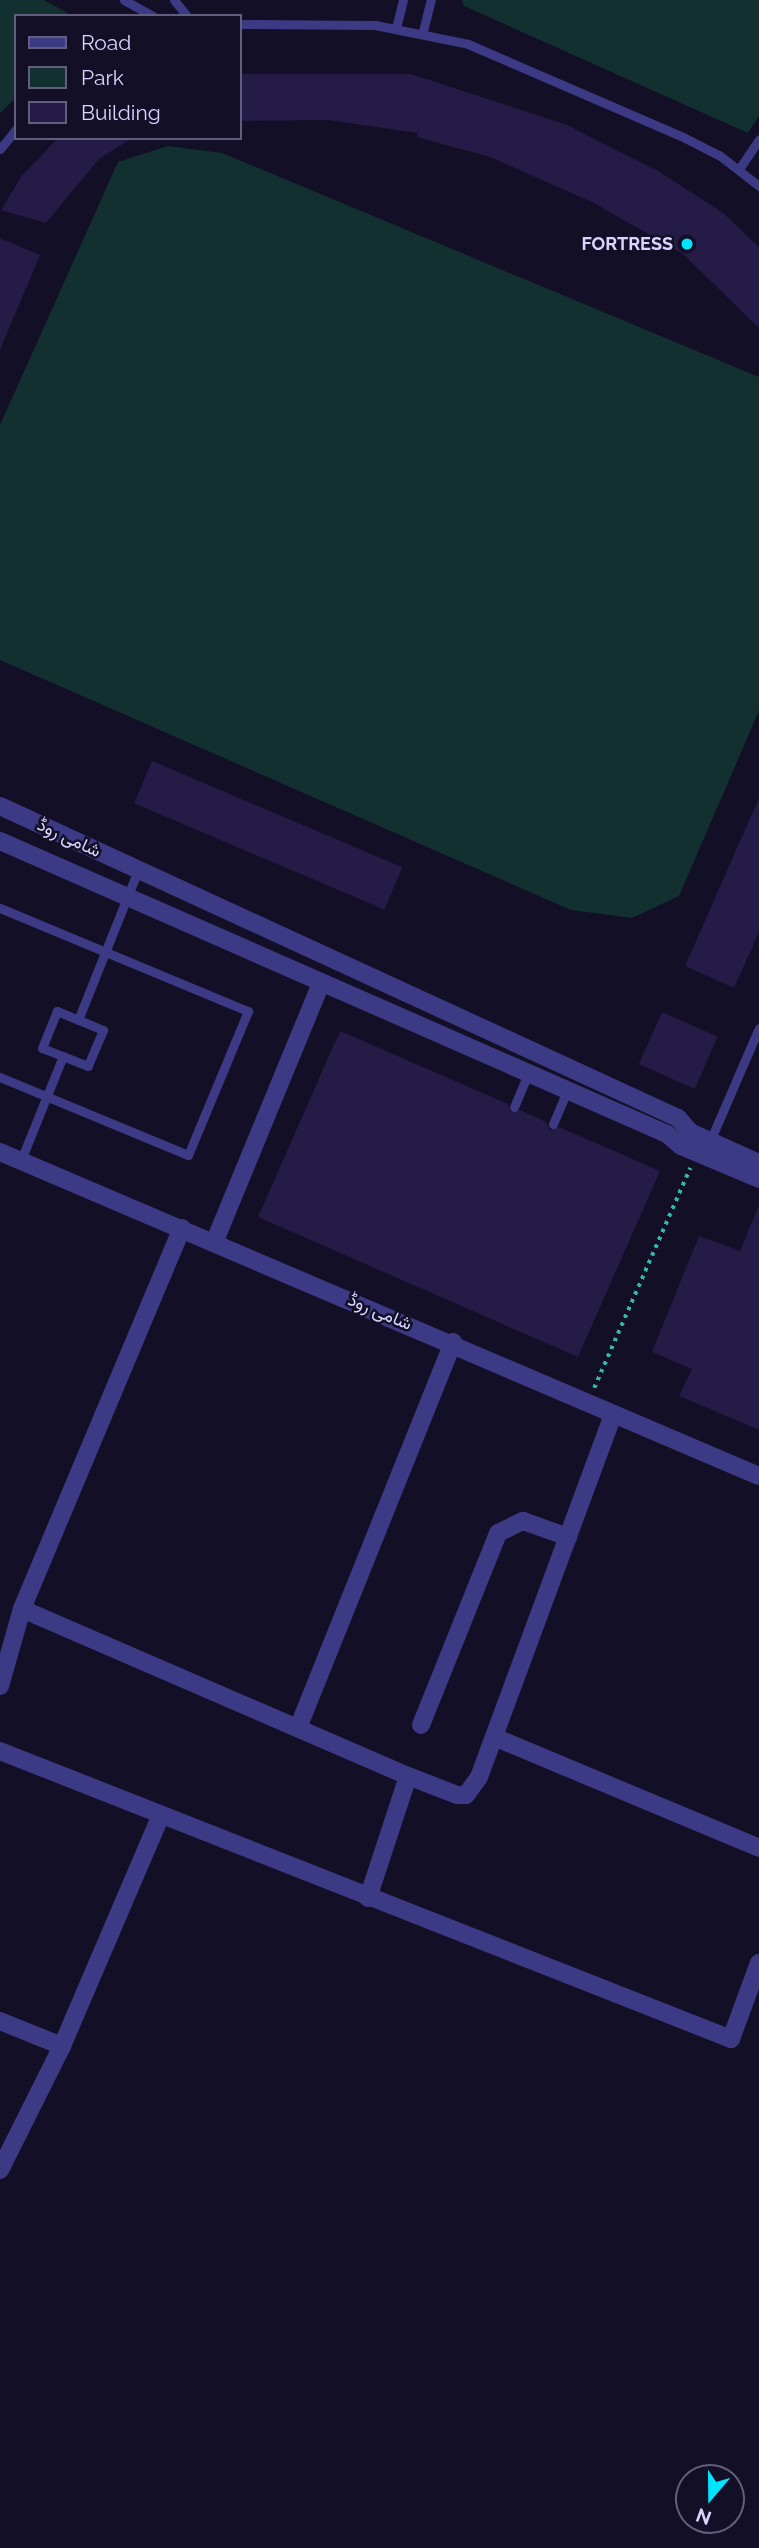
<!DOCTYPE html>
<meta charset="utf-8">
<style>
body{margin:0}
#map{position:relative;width:759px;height:2548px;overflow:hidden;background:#130f26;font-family:Raleway,Vazirmatn,sans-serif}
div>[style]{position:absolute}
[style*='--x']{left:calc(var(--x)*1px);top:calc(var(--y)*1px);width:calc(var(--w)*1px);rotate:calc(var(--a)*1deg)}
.green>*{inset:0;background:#12302f}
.building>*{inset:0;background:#241b47;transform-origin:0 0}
.path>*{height:3.5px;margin-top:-1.75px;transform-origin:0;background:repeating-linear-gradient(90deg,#2fb8b0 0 3.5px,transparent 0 8.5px)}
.lane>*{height:9px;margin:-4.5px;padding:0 4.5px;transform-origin:4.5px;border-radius:4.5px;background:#3d3a85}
.street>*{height:18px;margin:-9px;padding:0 9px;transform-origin:9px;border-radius:9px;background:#3d3a85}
.dots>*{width:19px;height:19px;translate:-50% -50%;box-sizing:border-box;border:4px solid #130f26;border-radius:50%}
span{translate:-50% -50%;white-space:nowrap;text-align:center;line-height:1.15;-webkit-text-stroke:5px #130f26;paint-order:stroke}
.poi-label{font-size:18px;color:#d9d4ff;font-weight:700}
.right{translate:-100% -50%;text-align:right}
.street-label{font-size:18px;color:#d9d4ff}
.legend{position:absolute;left:14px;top:14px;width:228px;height:126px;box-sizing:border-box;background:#130f26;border:2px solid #625e7d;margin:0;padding:9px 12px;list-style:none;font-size:21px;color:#d9d4ff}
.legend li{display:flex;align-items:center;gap:14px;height:35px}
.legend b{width:35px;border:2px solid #625e7d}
.north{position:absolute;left:675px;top:2464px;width:70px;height:70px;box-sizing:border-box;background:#130f26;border:2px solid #625e7d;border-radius:50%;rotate:200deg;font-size:19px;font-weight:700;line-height:28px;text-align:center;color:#d9d4ff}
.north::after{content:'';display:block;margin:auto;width:24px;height:32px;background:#00e5ff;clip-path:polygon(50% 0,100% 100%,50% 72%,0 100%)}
</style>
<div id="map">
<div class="green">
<i style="clip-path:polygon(0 0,44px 0,73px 16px,16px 16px,16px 98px,0 113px)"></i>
<i style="clip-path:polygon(462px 0,759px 0,759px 116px,748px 133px,464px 6px)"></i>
<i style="clip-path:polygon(168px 146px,222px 153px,759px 377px,759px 711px,679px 896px,632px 918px,571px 910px,0 660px,0 425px,118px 162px)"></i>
</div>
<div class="building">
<i style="clip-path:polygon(240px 74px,411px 74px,567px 125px,658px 171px,722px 212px,759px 247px,759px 328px,683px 254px,594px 203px,490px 157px,417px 137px,418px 133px,328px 120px,240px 121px)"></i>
<i style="clip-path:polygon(58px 138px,132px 138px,99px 159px,46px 223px,1px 210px,21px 177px)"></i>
<i style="clip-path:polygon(0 238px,40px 255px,0 350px)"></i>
<i style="left:152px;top:761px;width:272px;height:46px;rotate:23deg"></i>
<i style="clip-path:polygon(759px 798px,759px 932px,734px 988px,685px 966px)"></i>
<i style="left:662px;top:1012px;width:61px;height:57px;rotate:24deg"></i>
<i style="clip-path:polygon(340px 1031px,508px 1104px,511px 1113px,520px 1110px,546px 1122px,550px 1130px,559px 1127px,660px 1171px,578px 1357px,258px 1217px)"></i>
<i style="clip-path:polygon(758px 1207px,759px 1207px,759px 1430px,679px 1396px,692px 1369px,652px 1352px,699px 1236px,740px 1251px)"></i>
</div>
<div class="path">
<i style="--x:594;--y:1388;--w:240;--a:-66.4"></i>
</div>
<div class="lane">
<i style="--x:124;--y:0;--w:33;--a:29"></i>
<i style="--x:174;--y:0;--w:21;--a:51"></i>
<i style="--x:240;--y:24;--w:135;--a:0.4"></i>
<i style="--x:375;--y:25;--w:95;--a:11.5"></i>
<i style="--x:468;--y:44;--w:236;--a:23.4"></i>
<i style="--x:685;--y:138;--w:38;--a:27"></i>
<i style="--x:719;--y:155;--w:51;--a:37.8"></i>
<i style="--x:396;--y:28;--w:29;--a:-76"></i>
<i style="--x:423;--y:31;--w:32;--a:-76"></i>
<i style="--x:0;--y:149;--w:26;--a:-51"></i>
<i style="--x:739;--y:169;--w:36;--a:-56"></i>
<i style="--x:0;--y:908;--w:269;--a:22.6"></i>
<i style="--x:248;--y:1011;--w:156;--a:112.6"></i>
<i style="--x:188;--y:1155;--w:204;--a:-157.5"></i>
<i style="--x:57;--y:1011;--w:50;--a:22.4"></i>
<i style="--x:103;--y:1030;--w:39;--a:113"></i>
<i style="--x:88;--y:1066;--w:49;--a:-158.6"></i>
<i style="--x:42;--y:1048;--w:40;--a:-68"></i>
<i style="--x:78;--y:1020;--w:162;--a:-68.2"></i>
<i style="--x:514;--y:1107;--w:36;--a:-67"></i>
<i style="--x:553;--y:1124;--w:36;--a:-67"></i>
<i style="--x:710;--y:1141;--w:123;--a:-66.6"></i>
<i style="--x:21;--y:1160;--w:112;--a:-68"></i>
</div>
<div class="street">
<i style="--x:0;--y:806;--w:746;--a:24.71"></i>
<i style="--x:678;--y:1118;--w:18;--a:49"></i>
<i style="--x:690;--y:1132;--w:76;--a:24.2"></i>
<i style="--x:0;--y:841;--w:729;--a:23.71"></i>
<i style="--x:667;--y:1134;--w:18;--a:41"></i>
<i style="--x:681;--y:1146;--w:85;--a:22.9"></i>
<i style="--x:0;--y:1152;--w:825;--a:23.12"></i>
<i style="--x:182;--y:1228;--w:413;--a:112.8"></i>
<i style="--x:22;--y:1609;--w:421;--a:23.4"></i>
<i style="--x:214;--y:1243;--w:280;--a:-67.6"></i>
<i style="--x:0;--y:1686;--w:80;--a:-74.1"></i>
<i style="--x:421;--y:1725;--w:207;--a:-68.1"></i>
<i style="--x:498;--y:1533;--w:28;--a:-26"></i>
<i style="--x:523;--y:1521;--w:48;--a:19.6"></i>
<i style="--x:298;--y:1728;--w:416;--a:-68.1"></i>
<i style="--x:494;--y:1737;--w:287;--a:22.7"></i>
<i style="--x:0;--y:1751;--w:786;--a:21.5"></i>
<i style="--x:731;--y:2039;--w:81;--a:-69.8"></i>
<i style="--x:368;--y:1898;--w:128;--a:-71.8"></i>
<i style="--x:408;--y:1776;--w:53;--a:21.2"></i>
<i style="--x:457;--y:1795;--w:9;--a:0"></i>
<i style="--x:466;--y:1795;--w:22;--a:-54"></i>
<i style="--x:479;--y:1777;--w:387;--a:-69.7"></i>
<i style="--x:0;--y:2021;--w:67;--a:22"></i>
<i style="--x:0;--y:2170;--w:139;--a:-63.4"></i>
<i style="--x:62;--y:2046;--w:249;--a:-66.8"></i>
</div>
<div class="dots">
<i style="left:687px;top:244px;background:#00e5ff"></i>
</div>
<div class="poi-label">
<span class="right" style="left:673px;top:244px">FORTRESS</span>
</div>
<div class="street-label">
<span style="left:69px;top:838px;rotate:25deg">شامی روڈ</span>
<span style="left:380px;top:1312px;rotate:23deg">شامی روڈ</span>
</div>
<ul class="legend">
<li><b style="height:9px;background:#3d3a85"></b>Road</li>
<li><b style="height:19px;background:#12302f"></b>Park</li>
<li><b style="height:19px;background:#241b47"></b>Building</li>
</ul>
<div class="north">N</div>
</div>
